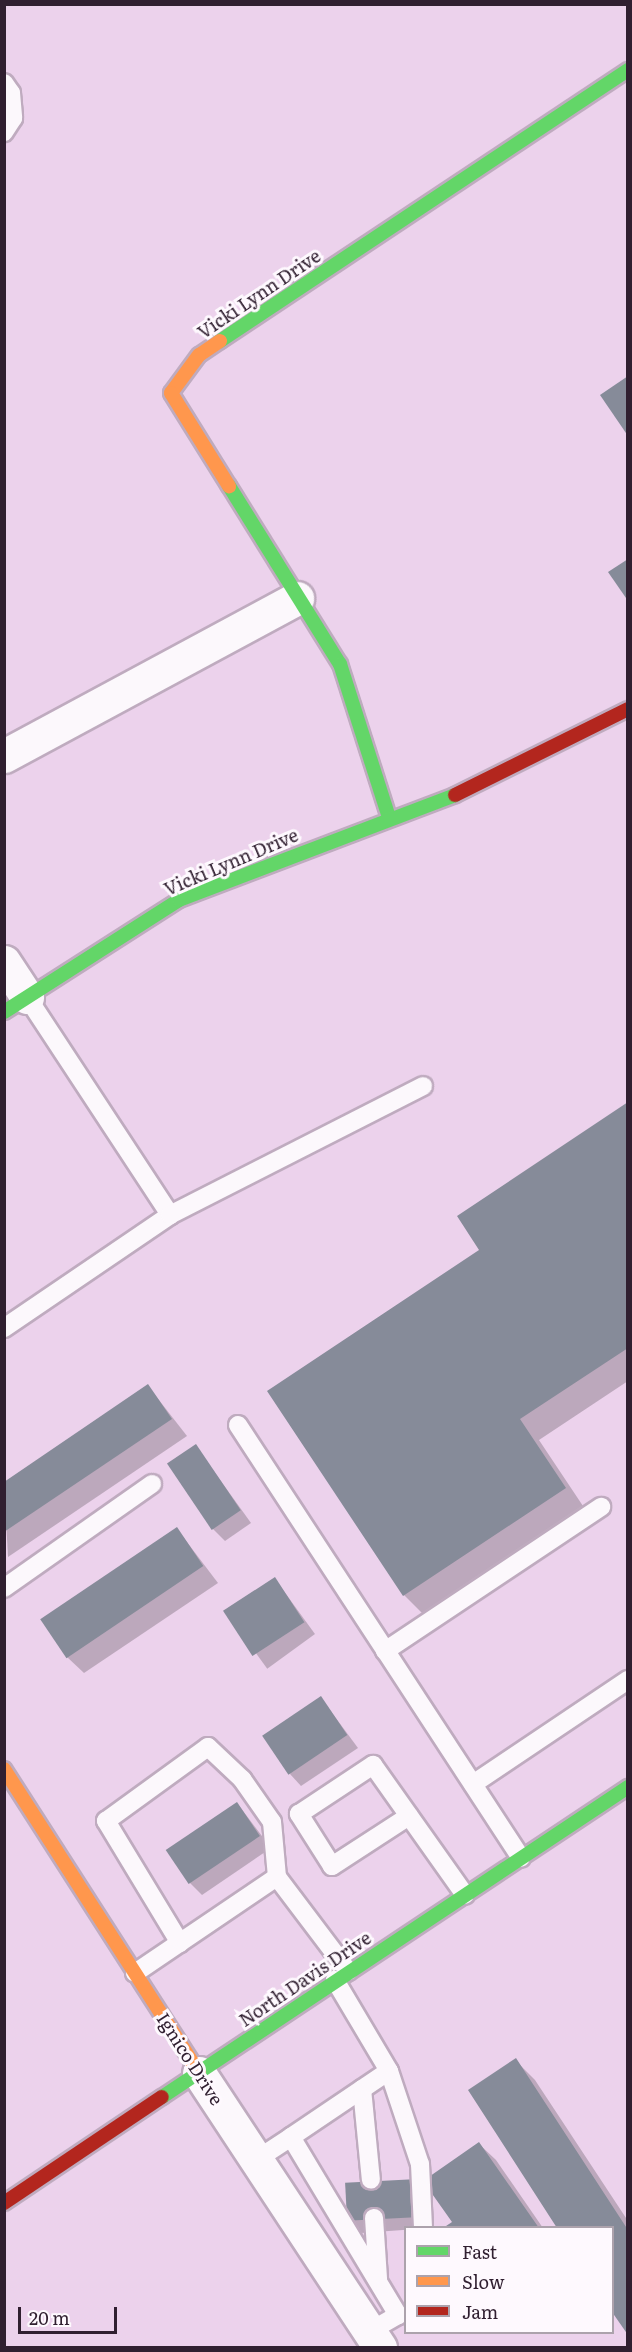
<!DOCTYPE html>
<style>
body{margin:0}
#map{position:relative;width:632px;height:2352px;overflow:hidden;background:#ecd2ec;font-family:Literata,serif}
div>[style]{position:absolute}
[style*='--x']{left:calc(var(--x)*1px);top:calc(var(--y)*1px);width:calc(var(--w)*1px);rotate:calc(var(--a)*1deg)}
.shadow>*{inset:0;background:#0003;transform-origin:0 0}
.building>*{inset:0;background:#868b99;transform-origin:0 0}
.roads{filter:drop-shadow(2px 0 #bfabbf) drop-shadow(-2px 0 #bfabbf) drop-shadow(0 2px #bfabbf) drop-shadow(0 -2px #bfabbf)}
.lane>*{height:18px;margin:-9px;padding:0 9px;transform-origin:9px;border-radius:9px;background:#fcf8fc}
.street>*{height:33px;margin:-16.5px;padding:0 16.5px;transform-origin:16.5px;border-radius:16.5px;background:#fcf8fc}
.fast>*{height:14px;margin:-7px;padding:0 7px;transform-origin:7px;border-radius:7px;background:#63d668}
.slow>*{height:14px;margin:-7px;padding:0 7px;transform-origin:7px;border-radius:7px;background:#ff974d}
.jam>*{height:14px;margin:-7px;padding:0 7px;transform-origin:7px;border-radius:7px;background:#b3261e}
span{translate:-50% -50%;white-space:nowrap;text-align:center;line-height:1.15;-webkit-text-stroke:6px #fef9fe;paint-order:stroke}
.street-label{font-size:18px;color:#301f30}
.frame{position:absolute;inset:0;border:6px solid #301f30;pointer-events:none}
.legend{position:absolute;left:404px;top:2226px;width:210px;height:108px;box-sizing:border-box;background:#fef9fe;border:2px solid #aca2ac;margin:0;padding:8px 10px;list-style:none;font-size:18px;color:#301f30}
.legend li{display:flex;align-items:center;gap:12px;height:30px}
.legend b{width:30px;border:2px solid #aca2ac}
.scale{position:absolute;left:18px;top:2307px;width:99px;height:27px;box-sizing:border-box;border:3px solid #301f30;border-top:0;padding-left:8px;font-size:18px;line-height:21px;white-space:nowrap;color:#301f30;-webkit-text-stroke:4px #fef9fe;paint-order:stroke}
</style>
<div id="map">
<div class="shadow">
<i style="clip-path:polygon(628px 1104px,628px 1381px,539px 1440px,585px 1509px,424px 1615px,404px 1595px,482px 1251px)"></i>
<i style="clip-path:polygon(148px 1386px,187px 1436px,8px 1557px,4px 1483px)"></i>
<i style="clip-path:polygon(195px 1445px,251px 1523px,225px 1541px,213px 1529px)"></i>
<i style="clip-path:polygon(177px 1529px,218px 1583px,84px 1673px,67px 1657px)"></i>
<i style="left:275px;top:1579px;width:68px;height:59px;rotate:54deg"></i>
<i style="clip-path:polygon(321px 1698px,358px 1748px,301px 1786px,290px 1774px)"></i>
<i style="clip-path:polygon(237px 1803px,271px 1848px,202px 1895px,190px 1883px)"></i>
<i style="clip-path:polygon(515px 2060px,535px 2080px,628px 2221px,628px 2332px,612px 2228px)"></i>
<i style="clip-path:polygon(479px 2144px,496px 2160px,543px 2228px,446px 2228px,454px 2222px)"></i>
<i style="clip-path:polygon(417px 2181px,431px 2228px,361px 2233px,349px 2221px)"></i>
</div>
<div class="building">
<i style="clip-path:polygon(628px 376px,628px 436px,600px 395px)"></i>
<i style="clip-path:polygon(628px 559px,628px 597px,626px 598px,608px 572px)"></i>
<i style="clip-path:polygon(628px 1102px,628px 1348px,520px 1419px,566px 1488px,403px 1596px,267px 1391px,479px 1250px,457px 1216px)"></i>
<i style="clip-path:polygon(148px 1384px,172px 1419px,4px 1532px,4px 1482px)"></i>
<i style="left:196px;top:1444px;width:80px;height:35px;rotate:56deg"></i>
<i style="left:177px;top:1527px;width:47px;height:165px;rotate:56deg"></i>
<i style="left:275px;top:1577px;width:54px;height:62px;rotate:57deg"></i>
<i style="left:321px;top:1696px;width:47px;height:71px;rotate:56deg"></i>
<i style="left:237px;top:1802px;width:41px;height:86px;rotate:56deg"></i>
<i style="clip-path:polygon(516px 2058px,628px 2230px,628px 2335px,612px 2312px,612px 2228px,557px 2228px,468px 2090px)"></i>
<i style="clip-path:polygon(479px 2142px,539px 2228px,443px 2228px,452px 2222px,423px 2181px)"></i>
<i style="left:418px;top:2179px;width:38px;height:73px;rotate:87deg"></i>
</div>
<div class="roads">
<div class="lane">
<i style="--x:4;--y:83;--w:12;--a:55"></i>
<i style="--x:11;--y:93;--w:25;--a:85"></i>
<i style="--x:13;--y:118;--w:17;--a:123"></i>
<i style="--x:27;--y:997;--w:261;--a:56.7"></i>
<i style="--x:4;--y:1328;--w:201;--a:-34.2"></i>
<i style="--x:170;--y:1215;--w:284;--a:-27"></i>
<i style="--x:238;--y:1425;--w:517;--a:56.83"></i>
<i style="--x:4;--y:1588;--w:181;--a:-35.1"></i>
<i style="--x:385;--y:1651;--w:260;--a:-33.7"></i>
<i style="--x:473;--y:1784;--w:187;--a:-33.9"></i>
<i style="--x:409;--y:1816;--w:92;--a:147"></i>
<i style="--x:332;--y:1866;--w:62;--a:-122.4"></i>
<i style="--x:299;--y:1814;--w:89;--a:-33.5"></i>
<i style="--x:373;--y:1765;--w:159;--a:54.7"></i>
<i style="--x:180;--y:1943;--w:143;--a:-121.2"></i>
<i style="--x:106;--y:1821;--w:126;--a:-36"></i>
<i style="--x:208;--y:1747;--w:47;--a:43.3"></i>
<i style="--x:242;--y:1779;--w:52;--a:55.1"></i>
<i style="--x:272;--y:1822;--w:55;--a:84.8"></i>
<i style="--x:135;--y:1973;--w:171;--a:-34.1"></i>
<i style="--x:277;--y:1877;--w:118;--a:52.9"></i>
<i style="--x:389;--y:2071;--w:98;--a:71.6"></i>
<i style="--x:420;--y:2164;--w:64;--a:87.3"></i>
<i style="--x:362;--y:2089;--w:91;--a:84.4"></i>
<i style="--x:291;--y:2137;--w:118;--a:-34"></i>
<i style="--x:389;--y:2071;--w:106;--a:-120.7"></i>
<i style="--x:256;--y:2160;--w:42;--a:-33.3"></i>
<i style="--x:291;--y:2137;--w:208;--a:59"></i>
<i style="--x:398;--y:2315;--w:34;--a:150"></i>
<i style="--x:374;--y:2218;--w:61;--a:86.2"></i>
</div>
<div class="street">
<i style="--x:4;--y:756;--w:333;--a:-28.3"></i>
<i style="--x:4;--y:962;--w:42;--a:56.7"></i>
<i style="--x:199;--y:2073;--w:329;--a:56.6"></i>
</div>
<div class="fast">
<i style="--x:220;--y:341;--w:490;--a:-33.6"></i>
<i style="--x:229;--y:486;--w:210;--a:58.1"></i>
<i style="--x:340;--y:664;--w:162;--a:72.3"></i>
<i style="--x:4;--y:1012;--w:208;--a:-32.6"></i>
<i style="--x:179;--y:900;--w:295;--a:-20.8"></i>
<i style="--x:162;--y:2097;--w:560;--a:-33.63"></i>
</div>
<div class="slow">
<i style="--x:220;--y:341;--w:25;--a:146"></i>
<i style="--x:199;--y:355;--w:47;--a:126.4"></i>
<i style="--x:171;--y:393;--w:110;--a:58.1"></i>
<i style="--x:4;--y:1769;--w:361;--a:57.3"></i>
</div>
<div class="jam">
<i style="--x:455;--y:795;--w:193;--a:-26.4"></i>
<i style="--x:4;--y:2203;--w:190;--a:-33.9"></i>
</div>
</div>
<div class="street-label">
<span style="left:259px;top:294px;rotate:-34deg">Vicki Lynn Drive</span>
<span style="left:231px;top:862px;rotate:-23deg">Vicki Lynn Drive</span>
<span style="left:305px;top:1979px;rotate:-34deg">North Davis Drive</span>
<span style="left:190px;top:2059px;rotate:57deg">Ignico Drive</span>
</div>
<div class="frame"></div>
<ul class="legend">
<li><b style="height:8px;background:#63d668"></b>Fast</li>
<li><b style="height:8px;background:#ff974d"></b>Slow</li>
<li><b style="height:8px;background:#b3261e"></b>Jam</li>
</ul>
<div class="scale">20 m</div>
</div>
